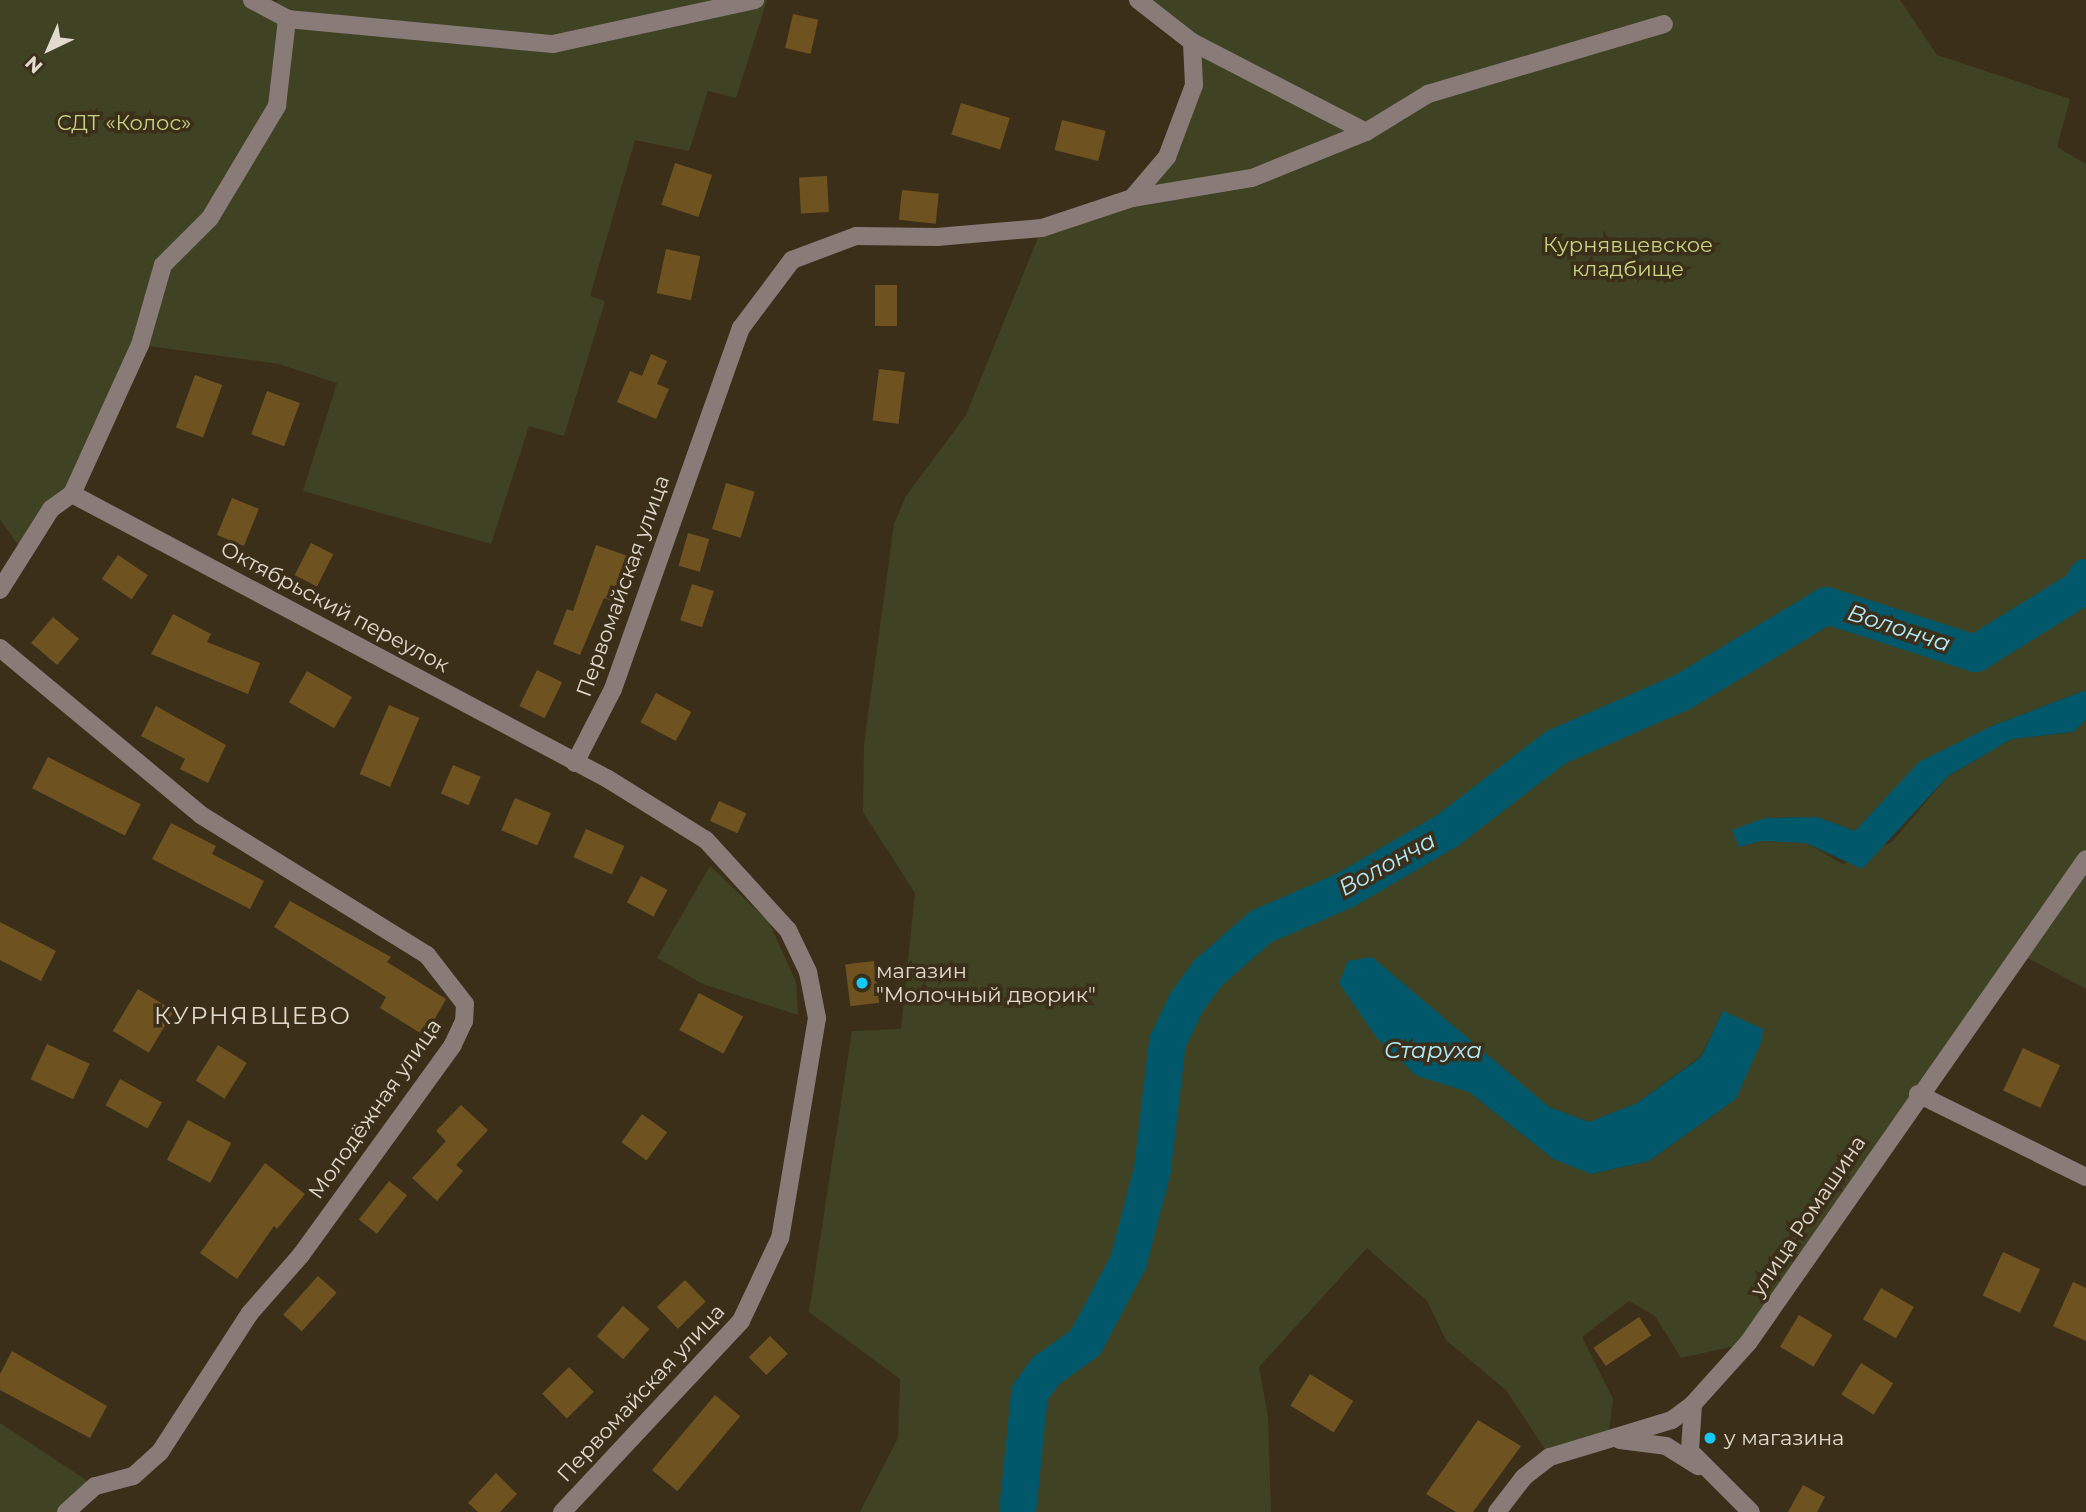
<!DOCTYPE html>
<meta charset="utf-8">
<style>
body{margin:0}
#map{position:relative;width:2086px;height:1512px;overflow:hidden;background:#3b2f1a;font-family:Montserrat,sans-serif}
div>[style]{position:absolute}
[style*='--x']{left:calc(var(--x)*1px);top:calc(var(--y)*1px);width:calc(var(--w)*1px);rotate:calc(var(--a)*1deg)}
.green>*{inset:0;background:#3f4324}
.water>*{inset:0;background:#02586b}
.river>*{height:37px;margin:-18.5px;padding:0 18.5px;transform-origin:18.5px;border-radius:18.5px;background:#02586b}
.building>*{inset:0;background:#6e5320;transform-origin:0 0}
.minor>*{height:18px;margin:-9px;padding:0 9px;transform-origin:9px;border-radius:9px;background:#897c78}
.dots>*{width:19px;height:19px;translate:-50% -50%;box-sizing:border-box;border:4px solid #3b2f1a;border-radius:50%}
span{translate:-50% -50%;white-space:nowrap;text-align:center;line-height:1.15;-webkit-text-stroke:7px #3b2f1a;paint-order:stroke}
.park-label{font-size:21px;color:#c8d482}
.street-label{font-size:21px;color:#e1dacd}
.poi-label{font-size:21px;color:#e1dacd}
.left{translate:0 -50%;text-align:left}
.water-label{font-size:23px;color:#b1ebfe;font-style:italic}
.quarter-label{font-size:24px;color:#e1dacd;letter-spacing:2px}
.north{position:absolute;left:14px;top:14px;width:70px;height:70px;-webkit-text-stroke:5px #3b2f1a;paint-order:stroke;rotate:224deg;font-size:19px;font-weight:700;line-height:28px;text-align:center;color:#e1dacd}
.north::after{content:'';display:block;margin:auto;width:24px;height:32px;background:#e1dacd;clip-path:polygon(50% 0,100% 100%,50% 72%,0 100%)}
</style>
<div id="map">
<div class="green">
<i style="clip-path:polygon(0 0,252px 0,269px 10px,278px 0,767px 0,736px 98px,708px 91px,689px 151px,635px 140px,590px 296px,605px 301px,564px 436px,529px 426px,491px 544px,303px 491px,337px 383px,279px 364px,141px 345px,72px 494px,23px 552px,0 519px)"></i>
<i style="clip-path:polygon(evenodd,1138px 0,1900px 0,1937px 55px,2070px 99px,2057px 147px,2086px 164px,2086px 690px,1992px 726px,1855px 831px,1817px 817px,1765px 818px,1739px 847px,1761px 841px,1806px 843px,1843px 864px,1892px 842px,1948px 776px,2012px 739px,2073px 732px,2086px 720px,2086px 989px,2022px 955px,1748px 1343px,1681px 1358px,1655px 1316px,1629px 1301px,1582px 1337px,1613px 1399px,1608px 1440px,1550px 1457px,1506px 1390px,1446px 1340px,1427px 1301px,1367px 1248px,1259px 1367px,1268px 1417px,1271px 1512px,860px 1512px,898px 1438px,900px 1379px,809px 1312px,852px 1031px,901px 1029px,915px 893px,863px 812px,864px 744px,894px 524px,906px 496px,966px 415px,1042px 228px,1132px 198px,1167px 157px,1194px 85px,1192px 42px,1138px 0,1723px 1011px,1736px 1099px,1649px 1161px,1592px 1174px,1553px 1159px,1469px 1092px,1506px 1073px,1549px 1107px,1589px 1122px,1637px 1103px,1701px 1056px,1723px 1011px)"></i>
<i style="clip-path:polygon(710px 866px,769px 922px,796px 982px,798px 1015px,703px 984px,657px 958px)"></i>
<i style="clip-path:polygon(0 1423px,95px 1486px,66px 1512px,0 1512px)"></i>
</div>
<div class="water">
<i style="clip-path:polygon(2086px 690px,2086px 720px,2073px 732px,2012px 739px,1948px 776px,1862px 869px,1806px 843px,1761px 841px,1739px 847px,1732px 830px,1765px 818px,1817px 817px,1855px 831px,1919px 762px,1992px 726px)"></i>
<i style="clip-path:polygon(1372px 957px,1549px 1107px,1589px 1122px,1637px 1103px,1701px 1057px,1723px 1011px,1763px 1029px,1762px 1040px,1736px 1099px,1649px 1161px,1591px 1174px,1553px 1159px,1469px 1092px,1417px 1076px,1376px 1037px,1339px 983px,1348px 961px)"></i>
</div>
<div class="river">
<i style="--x:1017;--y:1512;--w:120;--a:-84.2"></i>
<i style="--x:1029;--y:1393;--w:29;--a:-54"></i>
<i style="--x:1046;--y:1370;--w:48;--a:-35.7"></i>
<i style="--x:1085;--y:1342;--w:92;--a:-62"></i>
<i style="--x:1128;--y:1261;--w:95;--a:-75.4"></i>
<i style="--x:1152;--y:1169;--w:128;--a:-83.3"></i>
<i style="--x:1167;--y:1042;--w:44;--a:-64.6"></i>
<i style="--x:1186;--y:1002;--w:37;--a:-54"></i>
<i style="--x:1208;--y:972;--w:70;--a:-41"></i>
<i style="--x:1261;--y:926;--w:93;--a:-23.5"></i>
<i style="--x:1346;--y:889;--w:117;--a:-30.3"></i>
<i style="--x:1447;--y:830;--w:136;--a:-37.5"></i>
<i style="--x:1555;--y:747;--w:140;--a:-23.6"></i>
<i style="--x:1683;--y:691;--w:167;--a:-31"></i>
<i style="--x:1826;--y:605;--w:157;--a:17.9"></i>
<i style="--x:1975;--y:653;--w:123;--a:-31.8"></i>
<i style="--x:2080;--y:588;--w:13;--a:-61"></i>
</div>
<div class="building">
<i style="left:793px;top:14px;width:26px;height:35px;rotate:13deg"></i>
<i style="left:961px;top:103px;width:51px;height:33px;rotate:17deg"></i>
<i style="left:1062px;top:120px;width:45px;height:31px;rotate:14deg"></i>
<i style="left:675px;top:163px;width:39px;height:44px;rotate:18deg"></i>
<i style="left:827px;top:176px;width:36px;height:28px;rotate:87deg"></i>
<i style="left:902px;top:190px;width:37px;height:30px;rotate:6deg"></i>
<i style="left:666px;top:249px;width:35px;height:45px;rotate:12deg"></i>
<i style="left:875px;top:285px;width:22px;height:41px"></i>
<i style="clip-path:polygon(651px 354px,667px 361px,657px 384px,669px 389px,656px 419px,617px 402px,630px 371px,642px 376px)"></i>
<i style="left:879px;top:369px;width:26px;height:52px;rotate:7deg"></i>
<i style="left:195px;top:375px;width:29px;height:56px;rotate:20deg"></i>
<i style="left:267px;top:391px;width:35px;height:46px;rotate:20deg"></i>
<i style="left:726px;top:483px;width:30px;height:48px;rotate:17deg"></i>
<i style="left:232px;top:498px;width:29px;height:40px;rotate:22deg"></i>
<i style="left:688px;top:533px;width:22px;height:34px;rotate:16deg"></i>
<i style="left:311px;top:543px;width:25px;height:36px;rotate:27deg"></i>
<i style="clip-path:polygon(596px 545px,628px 556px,613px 601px,604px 598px,580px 655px,553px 644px,567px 609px,573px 611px)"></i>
<i style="left:118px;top:555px;width:36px;height:29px;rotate:34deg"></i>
<i style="left:692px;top:584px;width:23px;height:38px;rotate:18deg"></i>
<i style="clip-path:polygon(173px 614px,211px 634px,207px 642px,260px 663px,248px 694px,151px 654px)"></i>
<i style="left:53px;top:617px;width:34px;height:34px;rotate:40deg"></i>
<i style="left:537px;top:670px;width:28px;height:40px;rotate:26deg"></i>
<i style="left:307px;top:671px;width:52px;height:36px;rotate:30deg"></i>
<i style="left:656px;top:693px;width:40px;height:33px;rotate:28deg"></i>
<i style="left:389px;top:705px;width:33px;height:75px;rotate:23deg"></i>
<i style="clip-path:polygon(156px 706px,226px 745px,208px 783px,180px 769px,185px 759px,141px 736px)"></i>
<i style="left:48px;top:757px;width:104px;height:35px;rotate:27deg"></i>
<i style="left:453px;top:765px;width:30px;height:31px;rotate:23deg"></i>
<i style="left:515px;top:798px;width:39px;height:35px;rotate:23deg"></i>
<i style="left:719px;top:801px;width:30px;height:22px;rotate:24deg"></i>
<i style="clip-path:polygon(171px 823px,216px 846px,212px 854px,264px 881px,250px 909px,152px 859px)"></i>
<i style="left:586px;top:829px;width:42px;height:31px;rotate:24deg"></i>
<i style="left:641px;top:876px;width:30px;height:30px;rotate:28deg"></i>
<i style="clip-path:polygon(290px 901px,391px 957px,387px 962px,446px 999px,425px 1036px,380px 1008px,386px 997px,274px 927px)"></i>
<i style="clip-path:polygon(0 922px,56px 951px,41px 981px,0 960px)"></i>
<i style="left:874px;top:961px;width:42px;height:29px;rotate:83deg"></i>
<i style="left:138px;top:989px;width:42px;height:49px;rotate:31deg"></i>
<i style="left:699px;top:993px;width:50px;height:42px;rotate:28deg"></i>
<i style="left:47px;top:1044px;width:47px;height:39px;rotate:25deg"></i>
<i style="left:218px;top:1045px;width:34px;height:42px;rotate:32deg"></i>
<i style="left:2023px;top:1048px;width:41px;height:47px;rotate:25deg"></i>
<i style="left:120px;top:1079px;width:48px;height:30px;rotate:29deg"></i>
<i style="clip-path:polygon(461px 1105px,488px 1130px,456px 1165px,463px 1171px,437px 1201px,412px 1178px,446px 1141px,436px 1131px)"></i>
<i style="left:642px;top:1114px;width:31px;height:35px;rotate:36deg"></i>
<i style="left:188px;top:1120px;width:49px;height:45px;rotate:28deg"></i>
<i style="clip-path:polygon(265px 1163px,305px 1194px,277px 1229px,274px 1226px,237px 1279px,200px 1253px)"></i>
<i style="left:389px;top:1181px;width:23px;height:49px;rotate:38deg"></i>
<i style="left:2003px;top:1252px;width:41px;height:48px;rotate:25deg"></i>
<i style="left:318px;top:1276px;width:25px;height:52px;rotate:42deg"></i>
<i style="left:685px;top:1280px;width:30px;height:39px;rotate:46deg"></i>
<i style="clip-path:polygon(2073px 1282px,2086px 1288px,2086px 1341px,2053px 1326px)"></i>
<i style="left:1881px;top:1288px;width:38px;height:36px;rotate:30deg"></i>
<i style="left:623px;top:1306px;width:35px;height:40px;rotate:41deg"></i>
<i style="left:1799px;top:1315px;width:39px;height:37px;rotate:31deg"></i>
<i style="left:1639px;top:1317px;width:22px;height:55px;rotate:56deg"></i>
<i style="left:770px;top:1336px;width:25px;height:30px;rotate:45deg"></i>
<i style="clip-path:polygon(12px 1351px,107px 1406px,90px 1438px,0 1390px,0 1374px)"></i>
<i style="left:1861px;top:1363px;width:38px;height:37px;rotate:32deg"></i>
<i style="left:569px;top:1367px;width:35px;height:38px;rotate:45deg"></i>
<i style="left:1310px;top:1374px;width:51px;height:37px;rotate:32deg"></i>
<i style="left:715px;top:1395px;width:33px;height:98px;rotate:40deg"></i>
<i style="clip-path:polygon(1478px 1420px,1521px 1446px,1473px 1512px,1456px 1512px,1426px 1494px)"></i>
<i style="clip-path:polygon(496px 1473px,517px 1494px,500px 1512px,478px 1512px,468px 1503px)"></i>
<i style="clip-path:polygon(1803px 1485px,1825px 1497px,1817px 1512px,1788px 1512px)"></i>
</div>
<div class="minor">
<i style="--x:252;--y:0;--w:40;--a:28"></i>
<i style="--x:287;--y:19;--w:267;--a:5.4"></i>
<i style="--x:553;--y:44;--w:207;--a:-12.3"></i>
<i style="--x:1138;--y:0;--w:68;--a:37.9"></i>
<i style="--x:1192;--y:42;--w:196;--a:27.3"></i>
<i style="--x:1132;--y:198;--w:54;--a:-49.5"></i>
<i style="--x:1167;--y:157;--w:77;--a:-69.4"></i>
<i style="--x:1194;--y:85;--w:43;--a:-92.7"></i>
<i style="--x:72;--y:494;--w:607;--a:28"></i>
<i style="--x:608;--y:779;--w:115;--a:31.9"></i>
<i style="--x:706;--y:840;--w:122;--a:47.7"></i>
<i style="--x:788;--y:930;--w:47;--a:64.5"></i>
<i style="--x:808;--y:972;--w:47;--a:78.9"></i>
<i style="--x:817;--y:1018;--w:223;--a:99.5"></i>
<i style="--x:780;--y:1238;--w:92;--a:115.2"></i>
<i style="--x:741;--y:1321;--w:262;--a:133.1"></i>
<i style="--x:0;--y:590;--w:96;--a:-57.8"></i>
<i style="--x:51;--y:509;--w:26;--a:-36"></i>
<i style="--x:72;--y:494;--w:164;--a:-65.5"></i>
<i style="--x:140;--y:345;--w:83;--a:-74"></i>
<i style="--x:163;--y:265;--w:66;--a:-45"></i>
<i style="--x:210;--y:218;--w:131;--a:-59.1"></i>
<i style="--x:277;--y:106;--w:88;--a:-83.4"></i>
<i style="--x:0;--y:648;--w:261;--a:39.7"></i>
<i style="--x:201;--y:815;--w:266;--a:31.8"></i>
<i style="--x:427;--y:955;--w:62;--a:52.2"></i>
<i style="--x:465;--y:1004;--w:17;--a:93"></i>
<i style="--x:464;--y:1021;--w:26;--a:115"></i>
<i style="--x:453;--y:1045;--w:259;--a:125.9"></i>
<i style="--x:301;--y:1255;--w:77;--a:131.3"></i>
<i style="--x:250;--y:1313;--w:166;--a:122.9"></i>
<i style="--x:160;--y:1452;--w:36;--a:138"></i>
<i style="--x:133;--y:1476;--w:39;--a:165"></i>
<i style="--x:95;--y:1486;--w:39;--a:138"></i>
<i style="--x:575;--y:763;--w:83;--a:-62.8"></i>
<i style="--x:613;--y:689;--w:383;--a:-70.5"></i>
<i style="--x:741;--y:328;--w:85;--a:-53.1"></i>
<i style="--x:792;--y:260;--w:68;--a:-20.6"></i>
<i style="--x:856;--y:236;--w:81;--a:0.7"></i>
<i style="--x:937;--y:237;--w:105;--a:-4.9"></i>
<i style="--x:1042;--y:228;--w:95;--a:-18.4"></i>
<i style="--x:1132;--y:198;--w:122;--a:-9.5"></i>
<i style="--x:1252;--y:178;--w:123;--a:-22"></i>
<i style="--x:1366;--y:132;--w:73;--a:-31.5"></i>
<i style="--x:1428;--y:94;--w:246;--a:-16.5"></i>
<i style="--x:1918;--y:1094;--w:187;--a:26.3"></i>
<i style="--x:1693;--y:1404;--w:47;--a:93.7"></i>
<i style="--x:1690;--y:1451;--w:86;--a:45"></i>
<i style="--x:1620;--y:1440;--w:46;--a:7.4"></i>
<i style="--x:1666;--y:1446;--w:38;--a:32"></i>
<i style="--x:1497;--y:1512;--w:44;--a:-52.4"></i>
<i style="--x:1524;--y:1477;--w:33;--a:-38"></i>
<i style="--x:1550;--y:1457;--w:127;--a:-16.9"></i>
<i style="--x:1672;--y:1420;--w:26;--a:-37"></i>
<i style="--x:1693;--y:1404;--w:82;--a:-48"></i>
<i style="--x:1748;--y:1343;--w:590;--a:-55.07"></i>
</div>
<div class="dots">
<i style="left:862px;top:983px;background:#14cafb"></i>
<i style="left:1710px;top:1438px;background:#14cafb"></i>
</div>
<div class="park-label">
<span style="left:124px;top:123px">СДТ «Колос»</span>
<span style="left:1628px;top:257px">Курнявцевское<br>кладбище</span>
</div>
<div class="street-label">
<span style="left:623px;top:586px;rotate:-70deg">Первомайская улица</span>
<span style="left:335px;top:607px;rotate:28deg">Октябрьский переулок</span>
<span style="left:375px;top:1109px;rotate:-55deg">Молодёжная улица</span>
<span style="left:1808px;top:1216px;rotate:-56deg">улица Ромашина</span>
<span style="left:641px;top:1393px;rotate:-47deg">Первомайская улица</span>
</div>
<div class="poi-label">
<span class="left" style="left:876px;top:983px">магазин<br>"Молочный дворик"</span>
<span class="left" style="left:1724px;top:1438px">у магазина</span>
</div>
<div class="water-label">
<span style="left:1899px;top:628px;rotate:18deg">Волонча</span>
<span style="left:1387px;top:864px;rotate:-29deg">Волонча</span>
<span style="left:1433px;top:1050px">Старуха</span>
</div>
<div class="quarter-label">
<span style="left:253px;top:1016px">КУРНЯВЦЕВО</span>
</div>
<div class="north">N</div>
</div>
